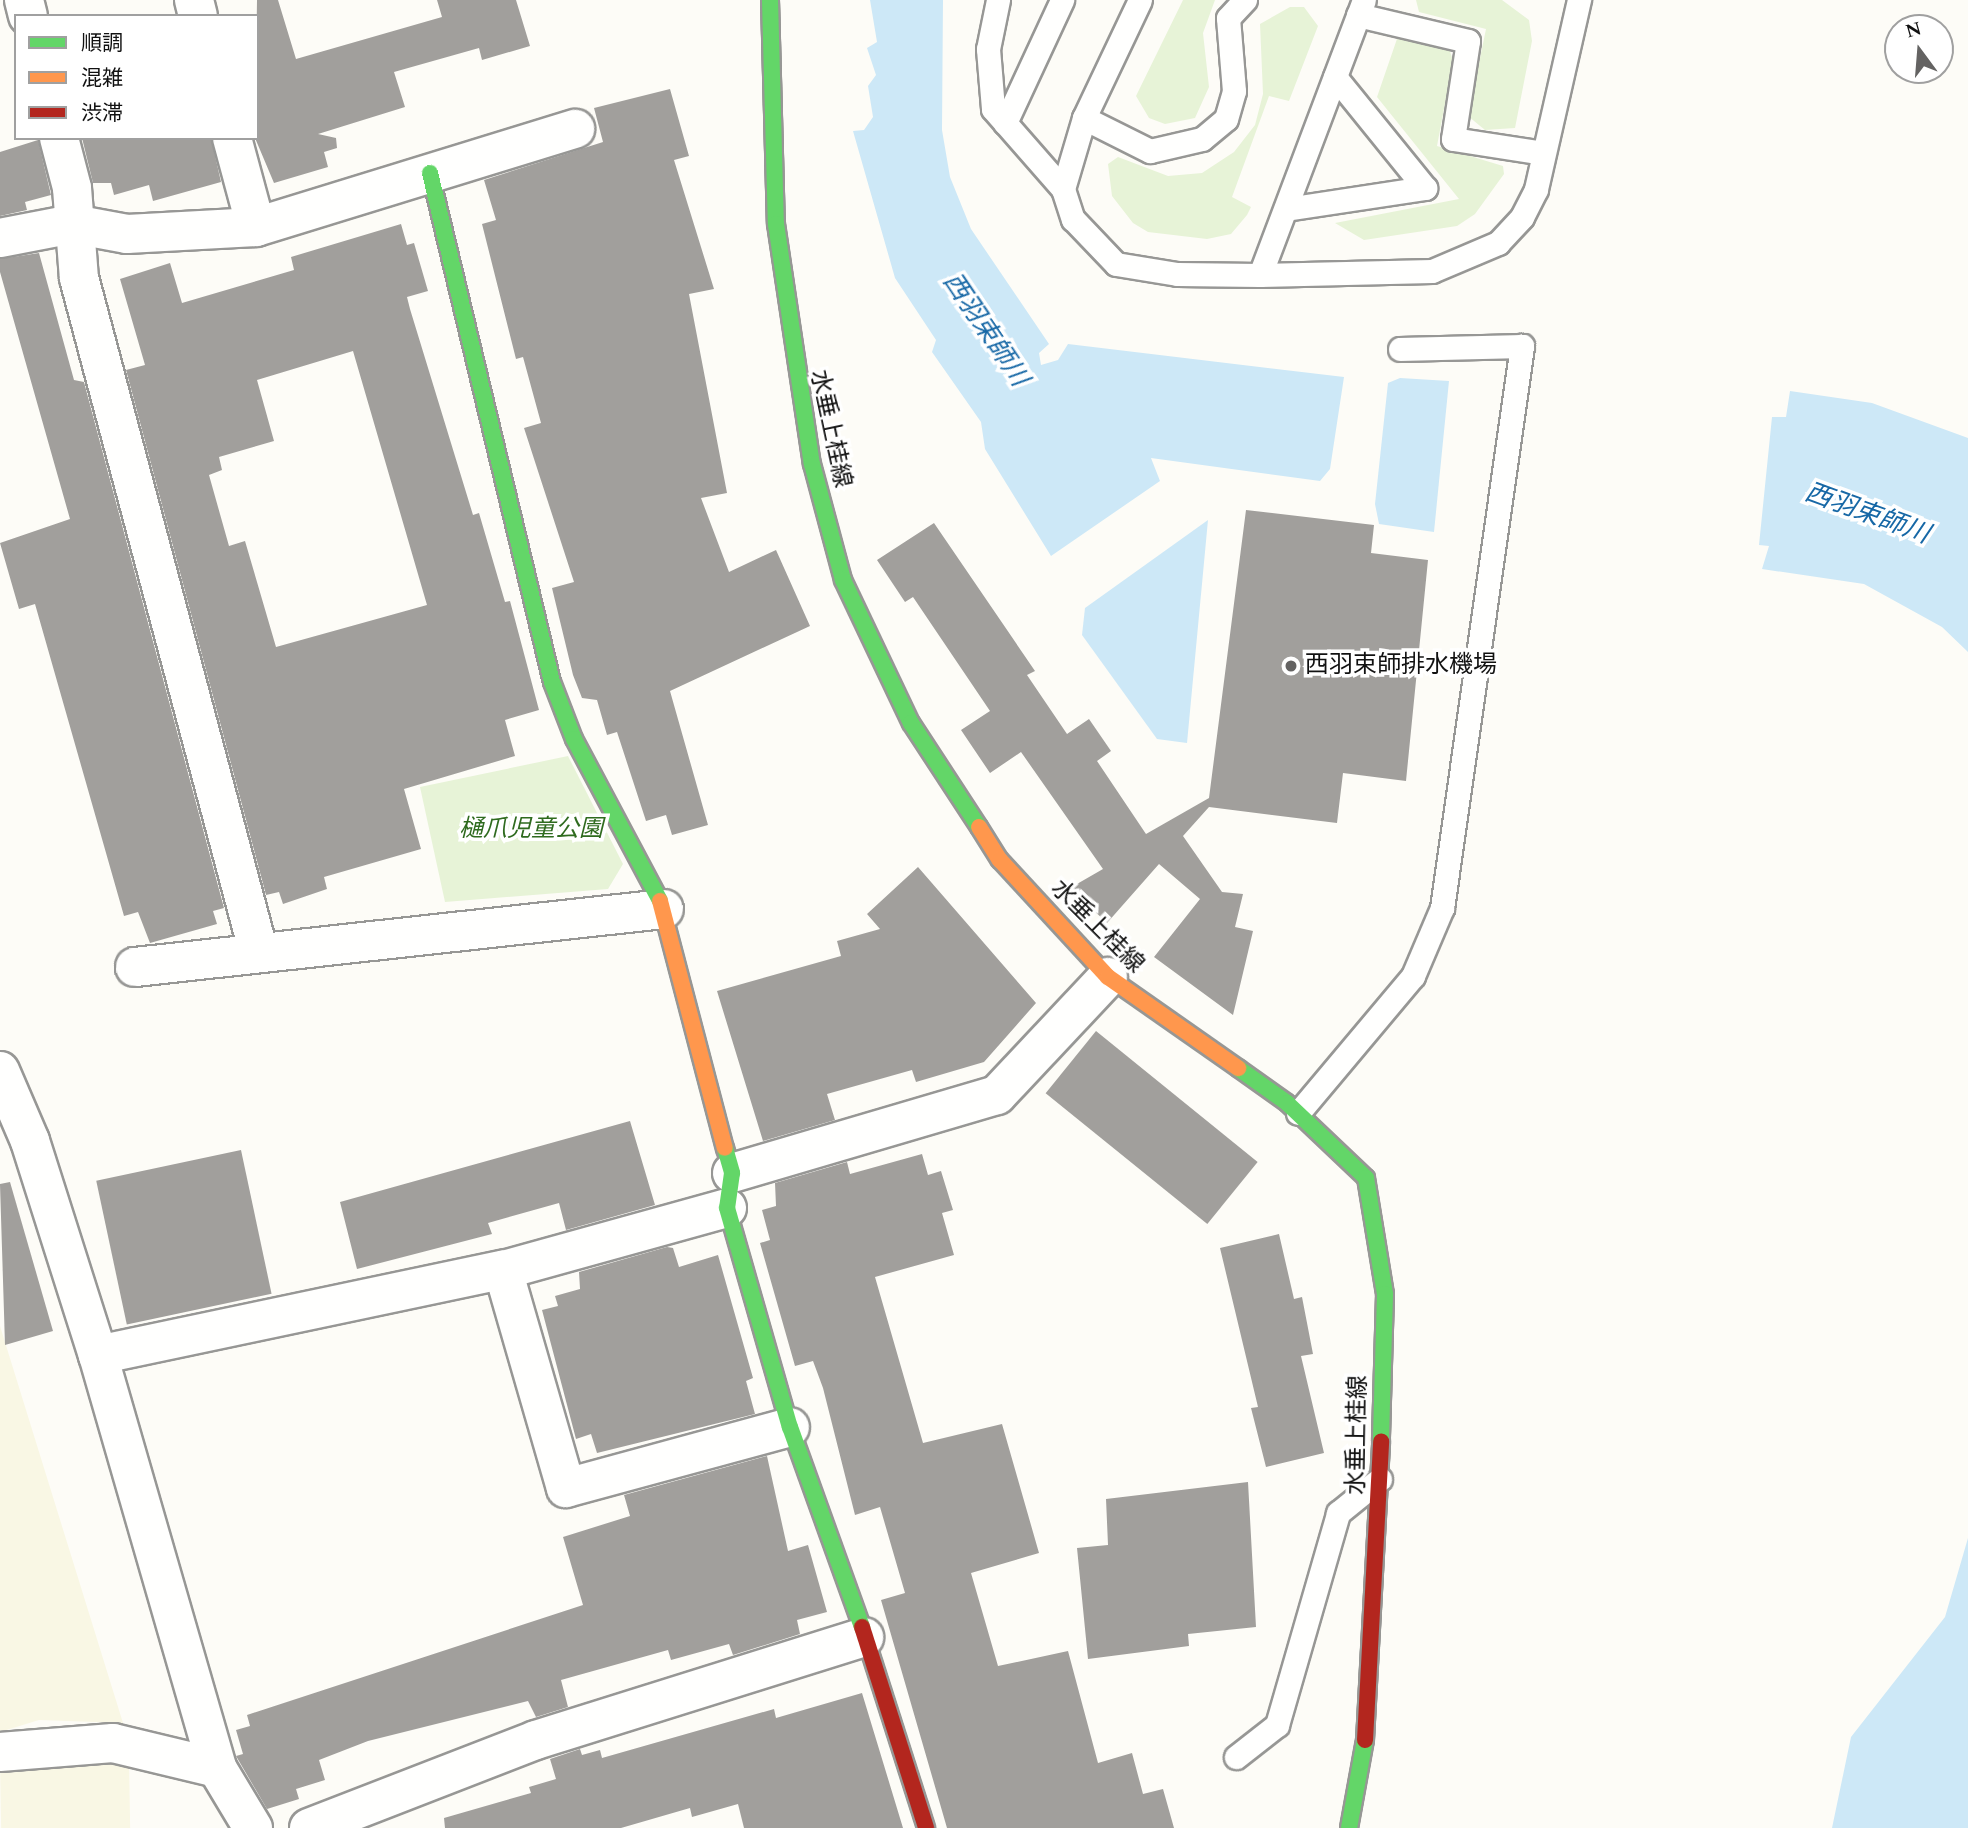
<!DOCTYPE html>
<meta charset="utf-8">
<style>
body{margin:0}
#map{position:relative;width:1968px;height:1828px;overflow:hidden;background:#fdfcf7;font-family:Spectral,"Noto Sans JP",serif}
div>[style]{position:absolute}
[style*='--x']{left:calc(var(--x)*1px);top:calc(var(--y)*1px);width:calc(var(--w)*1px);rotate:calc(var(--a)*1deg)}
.farmland>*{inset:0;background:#f9f7e4;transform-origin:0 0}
.green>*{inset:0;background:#e7f3d7}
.water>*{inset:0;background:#cde8f7}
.building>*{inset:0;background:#a19f9c;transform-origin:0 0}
.roads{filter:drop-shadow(2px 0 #979795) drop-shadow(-2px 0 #979795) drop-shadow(0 2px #979795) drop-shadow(0 -2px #979795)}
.lane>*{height:23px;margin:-11.5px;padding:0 11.5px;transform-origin:11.5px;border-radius:11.5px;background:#fffffe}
.street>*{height:38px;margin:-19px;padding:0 19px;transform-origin:19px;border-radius:19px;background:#fffffe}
.fast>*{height:16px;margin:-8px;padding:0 8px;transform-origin:8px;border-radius:8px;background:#63d668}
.slow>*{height:16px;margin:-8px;padding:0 8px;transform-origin:8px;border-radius:8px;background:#ff974d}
.jam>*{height:16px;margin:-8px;padding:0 8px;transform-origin:8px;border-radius:8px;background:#b3261e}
.dots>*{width:19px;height:19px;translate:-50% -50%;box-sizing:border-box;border:4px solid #fff;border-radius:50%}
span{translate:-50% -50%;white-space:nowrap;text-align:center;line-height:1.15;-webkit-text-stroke:7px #fff;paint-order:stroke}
.street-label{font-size:24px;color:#111}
.poi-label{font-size:24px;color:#111}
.left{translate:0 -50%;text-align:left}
.park-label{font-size:24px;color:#2f6b1f;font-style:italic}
.water-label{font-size:26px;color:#1768a6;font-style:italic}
.legend{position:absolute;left:14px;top:14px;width:245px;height:126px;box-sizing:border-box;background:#fff;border:2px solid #a0a0a0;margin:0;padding:9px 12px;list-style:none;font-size:21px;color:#111}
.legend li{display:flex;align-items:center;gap:14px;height:35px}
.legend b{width:35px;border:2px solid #a0a0a0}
.north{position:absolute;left:1884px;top:14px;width:70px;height:70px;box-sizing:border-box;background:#fff;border:2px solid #a0a0a0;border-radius:50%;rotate:344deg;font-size:19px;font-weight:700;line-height:28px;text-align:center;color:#111}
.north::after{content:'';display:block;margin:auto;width:24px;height:32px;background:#646362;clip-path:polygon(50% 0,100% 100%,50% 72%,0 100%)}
</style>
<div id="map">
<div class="farmland">
<i style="clip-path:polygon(0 1326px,123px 1723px,39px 1720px,0 1732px)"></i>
<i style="left:129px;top:1761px;width:67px;height:129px;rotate:89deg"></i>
</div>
<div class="green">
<i style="clip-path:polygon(1183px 0,1215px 0,1203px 33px,1209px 87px,1195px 118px,1165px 124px,1149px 118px,1136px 96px)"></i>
<i style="clip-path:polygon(1416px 0,1502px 0,1529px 20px,1532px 41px,1515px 128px,1485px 130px,1468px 116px,1486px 29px,1419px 12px)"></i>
<i style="clip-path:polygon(1290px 7px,1304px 7px,1318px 26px,1289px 101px,1269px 96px,1232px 197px,1251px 207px,1247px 215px,1231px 234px,1207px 239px,1148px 232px,1133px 223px,1112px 196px,1108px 164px,1118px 157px,1168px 176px,1202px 173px,1234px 152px,1255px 125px,1263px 94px,1260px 24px)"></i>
<i style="clip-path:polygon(1398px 36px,1449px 48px,1453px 61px,1437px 146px,1503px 166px,1504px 174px,1475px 214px,1457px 226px,1364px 240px,1335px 223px,1459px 199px,1377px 97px)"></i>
<i style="clip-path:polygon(568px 756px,623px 864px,608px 889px,445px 902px,420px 787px)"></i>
</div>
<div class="water">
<i style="clip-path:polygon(870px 0,943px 0,942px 130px,950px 177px,971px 229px,1049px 344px,1039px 353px,1041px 365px,1058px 360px,1068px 344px,1344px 377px,1330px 469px,1320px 481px,1151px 458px,1160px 481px,1051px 556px,985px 449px,981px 422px,932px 352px,936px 340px,895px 278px,853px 131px,864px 130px,873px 117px,868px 86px,876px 75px,867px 48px,877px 42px)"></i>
<i style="clip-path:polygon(1400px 378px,1449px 381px,1434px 532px,1379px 524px,1375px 504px,1388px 383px)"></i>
<i style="clip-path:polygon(1790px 391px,1872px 403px,1968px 438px,1968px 652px,1942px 627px,1864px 584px,1762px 569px,1769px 546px,1759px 545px,1772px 417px,1786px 417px)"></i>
<i style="clip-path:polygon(1208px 520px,1187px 743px,1157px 739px,1082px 635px,1085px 608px)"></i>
<i style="clip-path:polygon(1968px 1538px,1968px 1828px,1832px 1828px,1851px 1737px,1945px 1617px)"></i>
</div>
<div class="building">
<i style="clip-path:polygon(257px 0,278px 0,296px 59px,442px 17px,437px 0,516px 0,530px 46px,482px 60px,479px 48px,394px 72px,405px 107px,318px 134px,336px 138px,337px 148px,324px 152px,328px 167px,274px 183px,255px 138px)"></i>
<i style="clip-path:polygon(670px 89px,689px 156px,674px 160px,714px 289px,689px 294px,727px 493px,701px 498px,729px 572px,776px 550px,810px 626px,670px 691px,708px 825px,672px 835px,666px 815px,646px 821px,617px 732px,607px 735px,597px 700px,582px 698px,573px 675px,552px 588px,574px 582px,524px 428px,541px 423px,523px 357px,516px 359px,482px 224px,496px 220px,484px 180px,603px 142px,594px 108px)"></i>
<i style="clip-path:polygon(82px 138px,211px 138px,221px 182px,153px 201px,149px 185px,114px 195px,111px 183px,93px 183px)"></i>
<i style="clip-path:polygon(38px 140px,51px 195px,25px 202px,27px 210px,0 216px,0 152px)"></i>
<i style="clip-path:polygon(evenodd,401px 224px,407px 245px,414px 243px,428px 291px,407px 297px,410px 309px,473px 515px,479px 513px,505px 602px,510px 601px,539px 710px,505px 720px,515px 756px,404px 789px,421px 849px,324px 877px,327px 889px,283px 904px,279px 892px,266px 895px,126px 370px,145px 365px,120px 279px,170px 263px,182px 303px,294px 270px,291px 257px,401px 224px,353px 351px,427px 605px,276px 647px,245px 541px,229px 546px,209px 475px,222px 470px,219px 457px,274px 441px,257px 380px,353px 351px)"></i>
<i style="clip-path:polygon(39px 253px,74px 380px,84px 382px,224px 908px,213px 911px,217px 924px,150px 943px,138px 912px,124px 916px,35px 604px,19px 609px,0 543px,70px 519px,0 272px,0 259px)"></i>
<i style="clip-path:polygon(1246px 510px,1374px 525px,1371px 553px,1428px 560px,1406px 781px,1343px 773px,1337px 823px,1209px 807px,1183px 836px,1222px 892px,1243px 894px,1235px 927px,1253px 931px,1233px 1015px,1154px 957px,1200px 899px,1159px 864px,1107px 923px,1070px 888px,1103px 869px,1021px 752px,990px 773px,961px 730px,990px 711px,913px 597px,905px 602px,877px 560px,934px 523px,1035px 671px,1027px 675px,1067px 734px,1089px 719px,1111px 751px,1097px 761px,1146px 834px,1209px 798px)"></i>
<i style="clip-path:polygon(918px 867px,1036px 1003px,984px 1062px,916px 1082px,912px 1070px,827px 1094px,835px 1120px,763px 1141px,717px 991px,841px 956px,837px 941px,880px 929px,867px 914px)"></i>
<i style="left:1096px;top:1031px;width:208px;height:80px;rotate:39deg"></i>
<i style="clip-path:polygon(630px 1121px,655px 1205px,566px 1230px,559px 1203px,488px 1223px,492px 1234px,357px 1269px,340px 1202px)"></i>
<i style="left:241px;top:1150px;width:147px;height:148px;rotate:78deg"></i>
<i style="clip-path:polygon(922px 1154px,928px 1175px,941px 1171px,953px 1210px,942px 1213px,954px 1255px,875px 1277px,923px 1443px,1002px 1424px,1039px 1553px,971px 1573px,998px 1666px,1068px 1651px,1098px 1763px,1132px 1753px,1143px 1794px,1163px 1789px,1174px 1828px,947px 1828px,881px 1600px,905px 1593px,880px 1507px,855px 1515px,823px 1388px,813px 1361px,795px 1366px,760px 1243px,770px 1240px,762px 1210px,776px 1206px,775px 1183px,847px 1162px,850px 1174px)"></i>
<i style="clip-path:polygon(10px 1182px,53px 1331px,5px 1345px,0 1184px)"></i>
<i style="clip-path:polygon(1279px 1234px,1294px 1299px,1302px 1297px,1313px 1354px,1301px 1356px,1324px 1453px,1266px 1467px,1251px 1408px,1258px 1407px,1220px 1248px)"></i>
<i style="clip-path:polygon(667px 1247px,673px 1248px,679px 1267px,718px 1255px,753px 1378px,746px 1381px,755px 1414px,597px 1453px,591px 1434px,576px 1439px,542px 1310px,558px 1306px,555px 1296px,580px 1289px,579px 1272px)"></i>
<i style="clip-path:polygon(767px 1456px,788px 1551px,808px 1545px,827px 1612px,797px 1620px,800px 1634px,733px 1655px,729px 1644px,671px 1660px,668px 1650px,561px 1680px,568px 1707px,536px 1717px,528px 1701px,368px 1741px,319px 1760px,325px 1780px,296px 1789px,299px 1799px,267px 1809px,236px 1756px,243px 1754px,236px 1730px,250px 1726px,247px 1715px,583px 1605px,563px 1537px,630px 1516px,624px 1495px)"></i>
<i style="clip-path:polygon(1248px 1482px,1256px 1627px,1188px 1634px,1189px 1646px,1088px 1659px,1077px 1548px,1108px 1545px,1106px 1499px)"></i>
<i style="clip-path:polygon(862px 1693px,903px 1828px,744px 1828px,738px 1804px,692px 1817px,690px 1808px,621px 1828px,445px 1828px,444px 1818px,531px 1793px,529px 1787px,556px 1779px,550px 1759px,580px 1749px,582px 1755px,600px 1750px,602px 1758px,774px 1709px,776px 1718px)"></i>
</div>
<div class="roads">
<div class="lane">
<i style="--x:998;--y:0;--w:50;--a:101.5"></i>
<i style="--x:988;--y:49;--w:60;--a:85.2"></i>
<i style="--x:993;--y:109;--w:106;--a:48.8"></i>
<i style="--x:1140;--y:0;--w:131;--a:115.4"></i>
<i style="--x:1084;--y:118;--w:74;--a:106.5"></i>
<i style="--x:1063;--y:189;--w:32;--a:72"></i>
<i style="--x:1073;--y:219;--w:62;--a:46.3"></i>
<i style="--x:1116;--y:264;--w:62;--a:9.3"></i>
<i style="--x:1177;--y:274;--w:83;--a:0.7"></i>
<i style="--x:1260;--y:275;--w:172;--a:-1.3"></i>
<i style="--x:1432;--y:271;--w:72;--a:-23"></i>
<i style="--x:1498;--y:243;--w:35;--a:-47"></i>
<i style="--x:1522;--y:217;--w:31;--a:-63"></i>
<i style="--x:1536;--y:189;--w:194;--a:-77.2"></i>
<i style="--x:1358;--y:15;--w:113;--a:13.3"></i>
<i style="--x:1468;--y:41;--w:99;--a:98.7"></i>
<i style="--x:1453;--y:139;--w:91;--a:8.8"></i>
<i style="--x:1084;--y:118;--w:74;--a:26.6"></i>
<i style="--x:1150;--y:151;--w:53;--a:-13"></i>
<i style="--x:1202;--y:139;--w:31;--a:-40"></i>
<i style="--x:1226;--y:119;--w:29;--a:-74"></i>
<i style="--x:1234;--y:91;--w:73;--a:-94.7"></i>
<i style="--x:1228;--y:18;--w:25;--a:-47"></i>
<i style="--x:1005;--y:123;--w:136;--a:-65.1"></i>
<i style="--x:1286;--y:209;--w:141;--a:-8.6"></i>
<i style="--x:1425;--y:188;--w:143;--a:-129"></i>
<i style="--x:1260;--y:275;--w:294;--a:-69.3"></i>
<i style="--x:1298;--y:1113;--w:179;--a:-50"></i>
<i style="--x:1413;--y:976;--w:74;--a:-66.9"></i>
<i style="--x:1442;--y:908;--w:568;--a:-81.9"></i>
<i style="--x:1522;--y:346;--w:122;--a:178.6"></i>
<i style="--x:1236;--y:1757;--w:52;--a:-38"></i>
<i style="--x:1277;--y:1725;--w:221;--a:-73.9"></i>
<i style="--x:1338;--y:1513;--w:54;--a:-39"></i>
</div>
<div class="street">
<i style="--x:24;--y:0;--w:16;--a:76"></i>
<i style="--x:194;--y:0;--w:16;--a:76"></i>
<i style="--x:59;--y:138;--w:52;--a:75.4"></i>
<i style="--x:72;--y:188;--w:90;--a:85.6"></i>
<i style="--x:79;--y:278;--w:695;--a:75.08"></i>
<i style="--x:232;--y:138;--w:92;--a:74.9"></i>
<i style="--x:0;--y:238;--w:74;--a:-10.9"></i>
<i style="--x:73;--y:224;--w:55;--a:10.5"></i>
<i style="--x:127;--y:234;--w:129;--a:-3.1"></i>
<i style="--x:256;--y:227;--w:334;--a:-17.1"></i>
<i style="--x:135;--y:967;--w:532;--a:-6.26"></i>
<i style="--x:0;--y:1071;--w:76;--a:66.8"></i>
<i style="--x:30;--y:1141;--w:225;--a:72.4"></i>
<i style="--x:98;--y:1355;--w:430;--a:73.9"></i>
<i style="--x:217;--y:1768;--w:70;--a:59"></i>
<i style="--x:732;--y:1173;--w:276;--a:-16.4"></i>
<i style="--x:997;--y:1095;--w:162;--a:-46.8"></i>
<i style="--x:727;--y:1208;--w:232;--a:164.5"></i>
<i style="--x:503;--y:1270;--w:227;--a:73.9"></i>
<i style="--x:566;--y:1488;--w:232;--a:-15.2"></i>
<i style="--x:98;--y:1355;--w:414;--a:-11.9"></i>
<i style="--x:0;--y:1752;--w:113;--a:-4.6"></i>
<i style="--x:113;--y:1743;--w:107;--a:13.5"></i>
<i style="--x:309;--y:1828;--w:243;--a:-21.2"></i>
<i style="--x:536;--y:1740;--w:344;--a:-17.4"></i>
</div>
<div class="fast">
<i style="--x:770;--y:0;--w:224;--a:88.5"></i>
<i style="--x:776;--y:224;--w:243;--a:81.5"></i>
<i style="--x:812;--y:464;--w:120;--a:75"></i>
<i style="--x:843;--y:580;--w:158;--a:64.6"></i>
<i style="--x:911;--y:723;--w:124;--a:56.8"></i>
<i style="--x:430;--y:173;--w:523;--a:76.52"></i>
<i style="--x:552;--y:682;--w:61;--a:68.9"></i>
<i style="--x:574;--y:739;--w:183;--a:62"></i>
<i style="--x:1238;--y:1068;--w:60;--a:35.5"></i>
<i style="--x:1287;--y:1103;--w:109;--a:43.5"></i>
<i style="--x:1366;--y:1178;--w:118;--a:80.7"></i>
<i style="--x:1385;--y:1294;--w:147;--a:91.6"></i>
<i style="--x:725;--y:1148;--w:26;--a:74"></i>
<i style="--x:732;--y:1173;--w:35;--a:98"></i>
<i style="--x:727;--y:1208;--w:228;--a:74"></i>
<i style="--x:790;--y:1427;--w:213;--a:70.2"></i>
<i style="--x:1349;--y:1828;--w:89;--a:-79.7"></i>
</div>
<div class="slow">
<i style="--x:979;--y:827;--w:39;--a:58"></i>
<i style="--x:1000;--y:860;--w:159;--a:47.3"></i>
<i style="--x:1108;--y:977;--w:159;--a:35"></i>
<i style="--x:660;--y:901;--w:255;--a:75.3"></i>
</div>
<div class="jam">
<i style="--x:862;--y:1627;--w:211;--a:72.3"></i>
<i style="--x:1365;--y:1740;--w:299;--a:-86.9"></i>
</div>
</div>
<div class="dots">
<i style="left:1291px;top:666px;background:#646362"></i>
</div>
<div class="street-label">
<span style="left:830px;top:429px;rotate:78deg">水垂上桂線</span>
<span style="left:1097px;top:927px;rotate:45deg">水垂上桂線</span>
<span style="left:1358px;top:1435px;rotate:-89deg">水垂上桂線</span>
</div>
<div class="poi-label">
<span class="left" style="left:1305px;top:666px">西羽束師排水機場</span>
</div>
<div class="park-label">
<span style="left:531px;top:830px">樋爪児童公園</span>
</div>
<div class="water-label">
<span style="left:985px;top:330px;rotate:56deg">西羽束師川</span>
<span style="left:1867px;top:514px;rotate:20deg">西羽束師川</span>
</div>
<ul class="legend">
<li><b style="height:9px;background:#63d668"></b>順調</li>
<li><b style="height:9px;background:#ff974d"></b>混雑</li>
<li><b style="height:9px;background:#b3261e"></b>渋滞</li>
</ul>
<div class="north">N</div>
</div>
